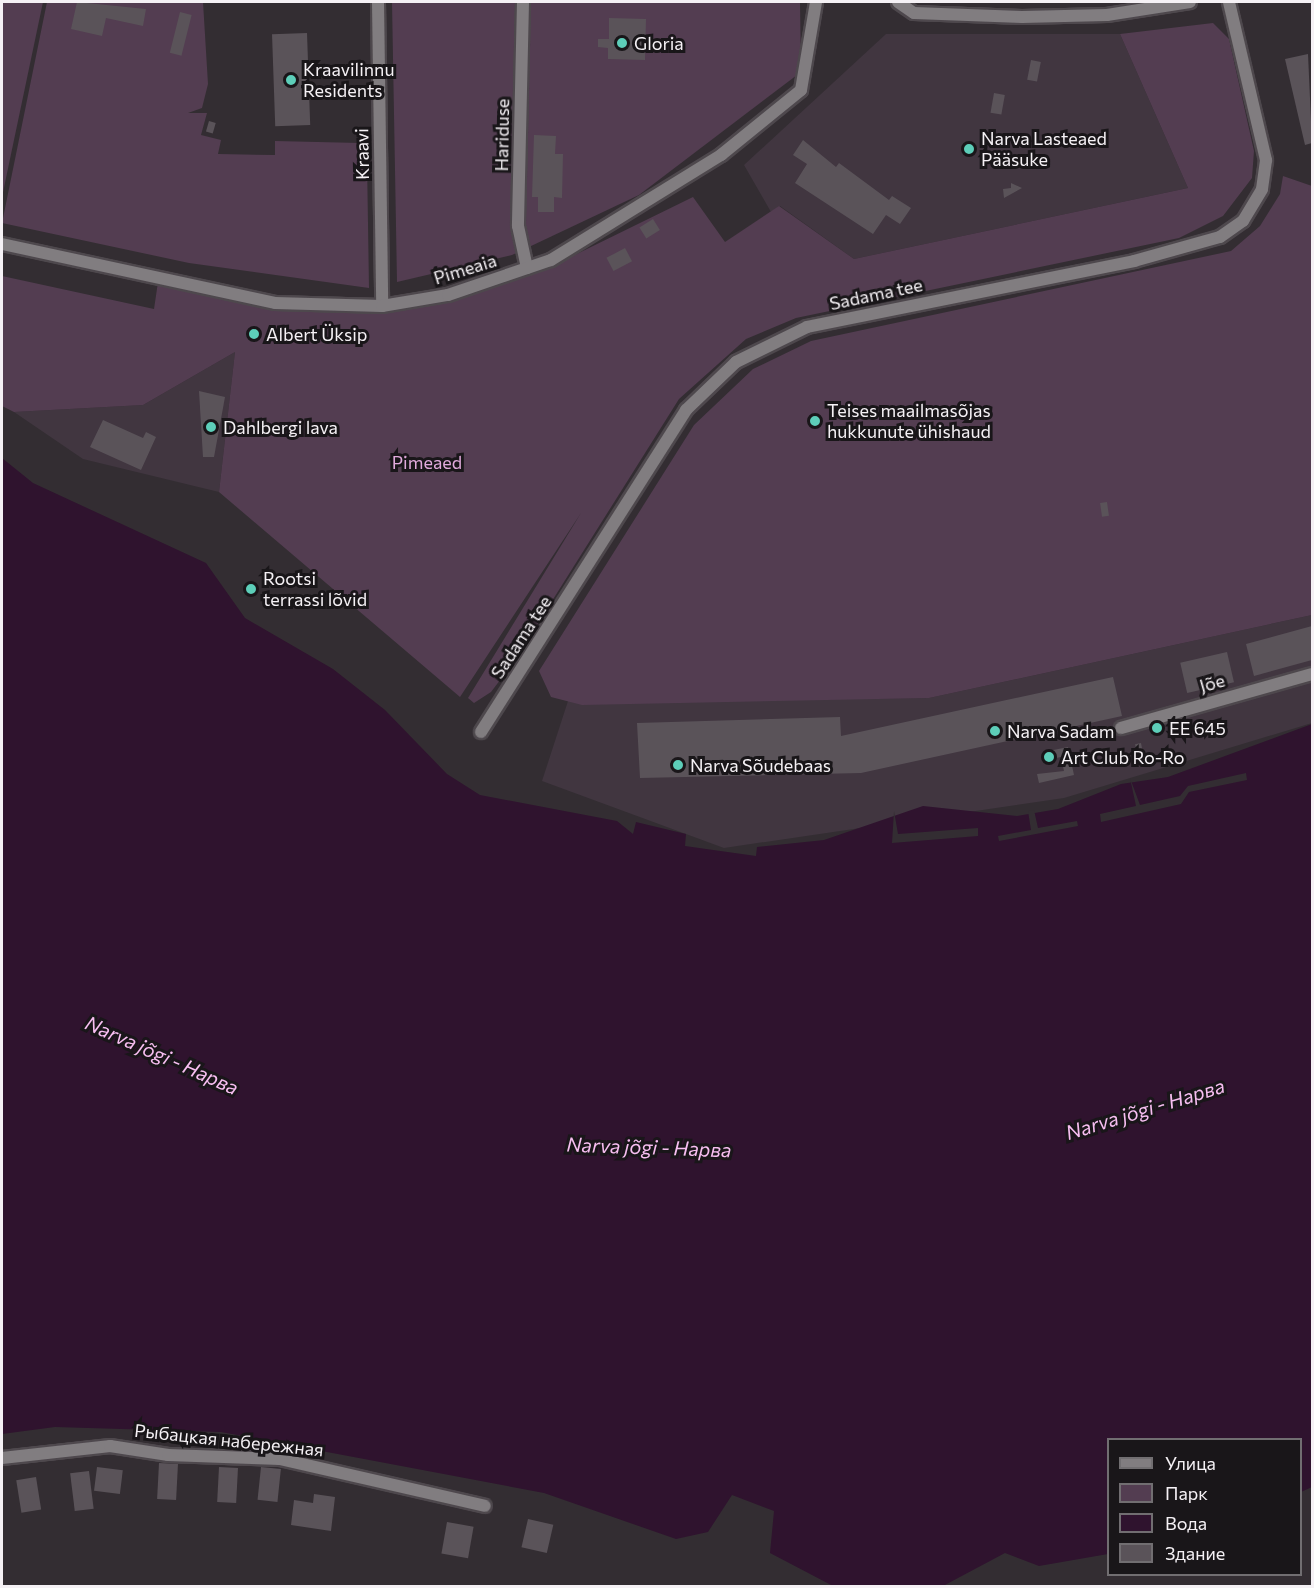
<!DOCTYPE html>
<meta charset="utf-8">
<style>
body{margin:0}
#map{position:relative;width:1314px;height:1588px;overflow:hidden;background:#332d32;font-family:Commissioner,sans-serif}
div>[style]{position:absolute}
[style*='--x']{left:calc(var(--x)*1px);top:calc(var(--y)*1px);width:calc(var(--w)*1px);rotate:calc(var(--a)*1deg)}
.built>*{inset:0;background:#413640}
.green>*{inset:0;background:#533d51}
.water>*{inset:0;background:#2f132e}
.pier>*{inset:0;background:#332d32}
.building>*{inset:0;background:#5a5359;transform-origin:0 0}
.roads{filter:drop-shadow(2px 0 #4e484d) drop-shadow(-2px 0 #4e484d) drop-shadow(0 2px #4e484d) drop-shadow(0 -2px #4e484d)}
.minor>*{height:12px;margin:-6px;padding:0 6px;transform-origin:6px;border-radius:6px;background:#817d80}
.tertiary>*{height:12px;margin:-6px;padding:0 6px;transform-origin:6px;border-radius:6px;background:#817d80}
.dots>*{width:16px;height:16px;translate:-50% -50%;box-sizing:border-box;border:3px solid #191619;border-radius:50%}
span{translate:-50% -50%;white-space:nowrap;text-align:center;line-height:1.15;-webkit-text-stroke:6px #191619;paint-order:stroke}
.poi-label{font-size:18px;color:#f5f1f5}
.left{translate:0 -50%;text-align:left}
.street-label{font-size:18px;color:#f5f1f5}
.park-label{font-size:18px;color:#e1aadc}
.water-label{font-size:20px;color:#f7bef1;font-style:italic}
.frame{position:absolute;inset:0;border:3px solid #f5f1f5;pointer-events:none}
.legend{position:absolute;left:1107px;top:1438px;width:195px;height:138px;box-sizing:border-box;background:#191619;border:2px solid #716e71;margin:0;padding:8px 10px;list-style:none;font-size:18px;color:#f5f1f5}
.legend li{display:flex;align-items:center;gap:12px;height:30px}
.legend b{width:30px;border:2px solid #716e71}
</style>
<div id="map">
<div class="built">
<i style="clip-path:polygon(886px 34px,1120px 34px,1188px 188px,854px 259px,780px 206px,771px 212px,744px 165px)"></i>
<i style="clip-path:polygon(235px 352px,219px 492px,83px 459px,14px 412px,143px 405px)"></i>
<i style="clip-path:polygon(1312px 615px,1312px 723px,1064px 798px,724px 848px,542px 781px,568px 701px,929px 698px)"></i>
</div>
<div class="green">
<i style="clip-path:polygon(2px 2px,43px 2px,2px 197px)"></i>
<i style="clip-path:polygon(47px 2px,203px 2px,208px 84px,202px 108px,188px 113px,207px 113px,201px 135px,221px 140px,218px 154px,275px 155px,275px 141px,360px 143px,367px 160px,369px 288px,189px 263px,2px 223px)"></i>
<i style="clip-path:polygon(392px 2px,800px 2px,801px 72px,639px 195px,512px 255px,397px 282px)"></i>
<i style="clip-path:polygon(1213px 23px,1229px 39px,1254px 151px,1252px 178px,1223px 216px,1179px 238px,796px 318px,746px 339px,679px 399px,513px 663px,491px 692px,474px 703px,468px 698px,581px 513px,460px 697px,219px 492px,235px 352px,143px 405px,14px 412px,2px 406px,2px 276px,154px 309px,158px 282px,274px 307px,450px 299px,542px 271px,693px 197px,725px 242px,779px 206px,854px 259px,1188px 188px,1120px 34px)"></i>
<i style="clip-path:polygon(1283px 176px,1312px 186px,1312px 615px,929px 698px,582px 705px,551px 697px,539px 671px,694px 425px,753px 369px,811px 341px,1231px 251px,1260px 226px,1280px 194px)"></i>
</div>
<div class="water">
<i style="clip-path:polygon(2px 458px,33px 483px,206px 563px,245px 618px,333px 669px,385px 710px,447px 774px,480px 795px,617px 821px,633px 834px,636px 822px,686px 834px,685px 846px,756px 856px,757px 847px,824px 840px,923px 806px,1017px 816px,1058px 809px,1121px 784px,1168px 777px,1312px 724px,1312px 1487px,1301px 1492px,1300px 1440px,1108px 1440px,1108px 1554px,1039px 1566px,1005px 1553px,943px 1586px,833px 1586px,770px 1553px,774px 1511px,732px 1495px,708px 1532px,676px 1539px,544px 1493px,221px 1432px,55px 1427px,2px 1434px)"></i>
</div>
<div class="pier">
<i style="clip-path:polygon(1246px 773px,1247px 780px,1189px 792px,1181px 804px,1101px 822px,1100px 814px,1136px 806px,1130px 778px,1140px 805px,1180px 796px,1188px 786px)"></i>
<i style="clip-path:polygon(1034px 810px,1038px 828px,1077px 821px,1078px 826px,999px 841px,998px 836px,1031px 830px,1028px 811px)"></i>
<i style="clip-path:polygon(894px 811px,898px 834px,978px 828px,978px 836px,892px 843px)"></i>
</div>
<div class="building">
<i style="clip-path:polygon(77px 2px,146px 9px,143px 26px,106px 18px,102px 36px,71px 29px)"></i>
<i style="left:180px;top:12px;width:12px;height:42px;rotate:14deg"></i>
<i style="clip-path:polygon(609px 18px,646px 19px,645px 60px,608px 59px,608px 48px,598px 47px,598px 39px,609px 39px)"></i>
<i style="left:307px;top:33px;width:92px;height:35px;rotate:88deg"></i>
<i style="clip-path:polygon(1308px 54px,1312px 143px,1305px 145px,1285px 59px)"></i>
<i style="left:1031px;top:60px;width:10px;height:20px;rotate:11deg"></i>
<i style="left:994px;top:93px;width:11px;height:20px;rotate:10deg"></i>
<i style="left:209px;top:121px;width:7px;height:11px;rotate:16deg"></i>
<i style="clip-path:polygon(534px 135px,556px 136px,555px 154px,563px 154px,562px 198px,554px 197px,554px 212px,538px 212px,538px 197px,532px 197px)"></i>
<i style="clip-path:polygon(803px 140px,836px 167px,839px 163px,889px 200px,892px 196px,911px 208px,900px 224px,886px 215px,873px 234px,795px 183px,807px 164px,793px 155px)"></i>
<i style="clip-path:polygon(1011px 183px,1022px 188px,1004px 198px,1003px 189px,1011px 188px)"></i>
<i style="left:653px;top:219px;width:13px;height:16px;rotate:58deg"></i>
<i style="left:625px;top:248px;width:15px;height:21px;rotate:62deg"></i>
<i style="clip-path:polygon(199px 391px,225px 397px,214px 457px,203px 457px)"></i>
<i style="clip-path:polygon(103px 420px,143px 438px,146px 432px,156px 437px,141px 470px,90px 447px)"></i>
<i style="left:1107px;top:502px;width:14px;height:7px;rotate:82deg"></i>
<i style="clip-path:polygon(1312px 626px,1312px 660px,1254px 676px,1246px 644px)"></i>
<i style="left:1227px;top:652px;width:31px;height:48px;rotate:77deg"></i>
<i style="clip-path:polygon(1113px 677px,1122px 716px,861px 773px,640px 778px,637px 723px,840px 717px,841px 736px)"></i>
<i style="left:1141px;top:743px;width:16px;height:6px;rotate:79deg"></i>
<i style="clip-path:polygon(1068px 747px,1074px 775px,1039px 783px,1037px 774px,1064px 771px,1061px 757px,1046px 760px,1044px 752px)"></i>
<i style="left:159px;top:1463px;width:19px;height:36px;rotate:3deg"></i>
<i style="left:97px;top:1467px;width:26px;height:24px;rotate:7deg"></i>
<i style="left:219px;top:1467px;width:19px;height:35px;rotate:3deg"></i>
<i style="left:261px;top:1467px;width:20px;height:33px;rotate:6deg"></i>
<i style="left:89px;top:1471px;width:38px;height:19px;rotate:83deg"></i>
<i style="left:36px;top:1477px;width:33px;height:20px;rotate:81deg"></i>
<i style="clip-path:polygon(314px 1494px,335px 1497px,331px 1531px,291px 1525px,294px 1500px,313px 1503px)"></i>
<i style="left:528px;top:1519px;width:26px;height:29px;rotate:13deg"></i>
<i style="left:447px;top:1522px;width:27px;height:32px;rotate:10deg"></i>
</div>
<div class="roads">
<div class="minor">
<i style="--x:378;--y:2;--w:304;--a:89.2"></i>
<i style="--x:523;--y:2;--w:224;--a:91.3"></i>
<i style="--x:518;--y:226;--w:43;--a:77.9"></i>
<i style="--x:2;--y:244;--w:279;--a:12.2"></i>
<i style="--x:275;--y:303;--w:107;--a:1.6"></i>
<i style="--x:382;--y:306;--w:67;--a:-9.5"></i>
<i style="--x:448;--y:295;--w:109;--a:-18.8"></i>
<i style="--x:551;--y:260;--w:200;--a:-31.7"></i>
<i style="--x:721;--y:155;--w:103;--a:-39.1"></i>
<i style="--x:801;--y:90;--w:89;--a:-80.3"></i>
<i style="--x:1121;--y:728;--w:198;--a:-15.8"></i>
<i style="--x:481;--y:732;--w:382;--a:-57.5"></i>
<i style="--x:686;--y:410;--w:69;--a:-43.8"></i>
<i style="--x:736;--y:362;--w:79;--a:-26.2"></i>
<i style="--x:807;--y:327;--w:334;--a:-11.4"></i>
<i style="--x:1134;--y:261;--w:89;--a:-15.6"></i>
<i style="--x:1220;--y:237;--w:28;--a:-35"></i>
<i style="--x:1243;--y:221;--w:37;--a:-59"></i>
<i style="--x:1262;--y:189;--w:29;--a:-82"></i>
<i style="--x:1266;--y:160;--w:162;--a:-103.2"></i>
<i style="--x:2;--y:1458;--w:109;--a:-6.3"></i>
<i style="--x:110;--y:1446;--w:59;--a:8.8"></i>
<i style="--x:168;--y:1455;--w:112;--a:2"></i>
<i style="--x:280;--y:1459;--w:210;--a:12.9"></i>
</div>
<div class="tertiary">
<i style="--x:898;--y:2;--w:19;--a:35"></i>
<i style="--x:914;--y:13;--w:108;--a:2.1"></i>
<i style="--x:1022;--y:17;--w:85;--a:-1.3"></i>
<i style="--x:1107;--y:15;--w:84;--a:-8.9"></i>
</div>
</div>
<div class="dots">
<i style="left:622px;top:43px;background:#5dceb9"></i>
<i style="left:291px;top:80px;background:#5dceb9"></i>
<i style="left:969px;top:149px;background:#5dceb9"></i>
<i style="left:254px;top:334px;background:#5dceb9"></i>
<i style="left:815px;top:421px;background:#5dceb9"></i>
<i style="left:211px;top:427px;background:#5dceb9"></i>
<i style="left:251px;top:589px;background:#5dceb9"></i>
<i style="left:1157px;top:728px;background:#5dceb9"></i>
<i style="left:995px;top:731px;background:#5dceb9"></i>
<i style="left:1049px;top:757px;background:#5dceb9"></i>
<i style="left:678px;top:765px;background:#5dceb9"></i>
</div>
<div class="poi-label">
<span class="left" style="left:634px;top:43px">Gloria</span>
<span class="left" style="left:303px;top:80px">Kraavilinnu<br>Residents</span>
<span class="left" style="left:981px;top:149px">Narva Lasteaed<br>Pääsuke</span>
<span class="left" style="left:266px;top:334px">Albert Üksip</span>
<span class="left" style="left:827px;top:421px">Teises maailmasõjas<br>hukkunute ühishaud</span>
<span class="left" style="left:223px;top:427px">Dahlbergi lava</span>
<span class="left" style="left:263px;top:589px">Rootsi<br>terrassi lõvid</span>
<span class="left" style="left:1169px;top:728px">EE 645</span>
<span class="left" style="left:1007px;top:731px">Narva Sadam</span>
<span class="left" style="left:1061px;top:757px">Art Club Ro-Ro</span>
<span class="left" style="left:690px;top:765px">Narva Sõudebaas</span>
</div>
<div class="street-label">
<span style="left:502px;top:135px;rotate:-89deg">Hariduse</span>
<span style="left:362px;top:154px;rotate:-91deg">Kraavi</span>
<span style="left:465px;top:269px;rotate:-17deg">Pimeaia</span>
<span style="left:876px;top:294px;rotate:-12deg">Sadama tee</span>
<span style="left:521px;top:637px;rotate:-57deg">Sadama tee</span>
<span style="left:1212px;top:683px;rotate:-16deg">Jõe</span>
<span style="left:229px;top:1440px;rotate:6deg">Рыбацкая набережная</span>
</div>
<div class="park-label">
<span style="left:427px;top:462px">Pimeaed</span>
</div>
<div class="water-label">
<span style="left:162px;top:1055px;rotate:24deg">Narva jõgi - Нарва</span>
<span style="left:1145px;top:1109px;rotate:-17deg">Narva jõgi - Нарва</span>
<span style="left:649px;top:1147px;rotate:2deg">Narva jõgi - Нарва</span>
</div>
<div class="frame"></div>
<ul class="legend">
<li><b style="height:8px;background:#817d80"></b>Улица</li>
<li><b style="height:16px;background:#533d51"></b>Парк</li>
<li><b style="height:16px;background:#2f132e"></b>Вода</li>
<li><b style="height:16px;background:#5a5359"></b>Здание</li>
</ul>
</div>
